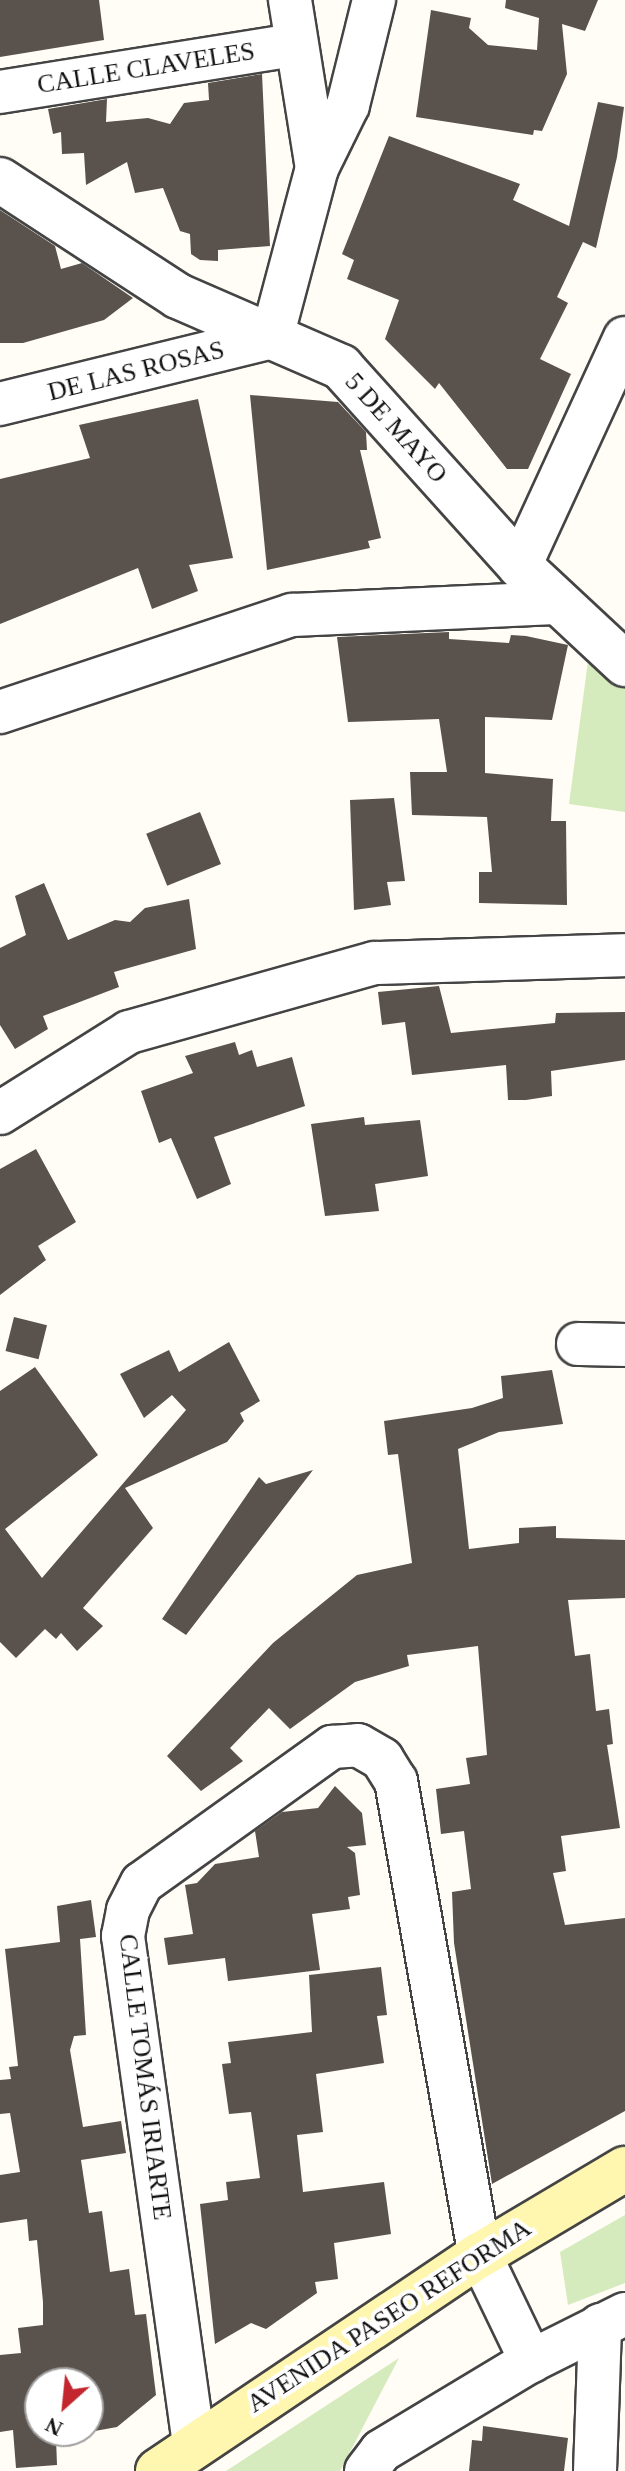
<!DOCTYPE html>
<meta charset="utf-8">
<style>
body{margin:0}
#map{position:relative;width:625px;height:2471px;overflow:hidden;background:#fffdf5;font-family:Georgia,serif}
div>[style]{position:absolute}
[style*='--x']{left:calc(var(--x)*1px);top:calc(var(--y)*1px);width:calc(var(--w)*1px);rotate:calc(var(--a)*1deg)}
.green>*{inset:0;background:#d5ebbd}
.building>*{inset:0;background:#5a524d;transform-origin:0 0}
.roads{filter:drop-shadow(2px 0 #444) drop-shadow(-2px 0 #444) drop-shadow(0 2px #444) drop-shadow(0 -2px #444)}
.minor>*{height:42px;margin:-21px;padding:0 21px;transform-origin:21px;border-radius:21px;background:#fff}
.tertiary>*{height:44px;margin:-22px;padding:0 22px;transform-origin:22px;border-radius:22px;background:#fff}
.secondary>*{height:44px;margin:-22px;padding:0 22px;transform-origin:22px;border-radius:22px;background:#fff6b0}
span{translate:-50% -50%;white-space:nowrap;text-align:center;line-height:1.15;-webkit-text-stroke:8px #fff;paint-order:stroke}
.street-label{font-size:26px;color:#111}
.north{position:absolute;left:24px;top:2367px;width:80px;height:80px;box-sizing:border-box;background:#fff;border:2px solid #a0a0a0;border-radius:50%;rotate:207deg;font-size:22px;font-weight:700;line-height:32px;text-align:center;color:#111}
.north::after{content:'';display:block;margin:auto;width:28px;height:36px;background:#c4262e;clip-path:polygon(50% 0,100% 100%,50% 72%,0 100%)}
</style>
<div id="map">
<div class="green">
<i style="clip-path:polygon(590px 646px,625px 680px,625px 812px,569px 804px)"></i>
<i style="clip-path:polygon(625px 2215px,625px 2283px,568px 2305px,560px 2252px)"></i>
<i style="clip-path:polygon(399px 2358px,340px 2471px,226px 2471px)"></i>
</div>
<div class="building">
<i style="clip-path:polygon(0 0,99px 0,104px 40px,0 57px)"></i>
<i style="clip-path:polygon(506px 0,598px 0,585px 31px,562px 24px,567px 74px,542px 131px,534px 130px,533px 135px,416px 117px,431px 10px,471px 18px,469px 28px,488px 45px,537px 50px,539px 18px,505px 8px)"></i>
<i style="clip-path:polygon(262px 74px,270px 246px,218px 250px,218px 261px,200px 260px,191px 254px,190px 234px,180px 231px,163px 188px,135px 193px,127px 162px,86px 185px,84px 153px,62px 154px,61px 132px,53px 134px,48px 109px,107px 99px,106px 122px,148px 118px,170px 124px,184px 103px,209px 100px,208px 83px)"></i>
<i style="clip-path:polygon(598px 102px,624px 107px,617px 157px,596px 248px,583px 242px,557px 297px,568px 303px,540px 359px,571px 374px,528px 469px,507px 469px,439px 383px,435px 389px,385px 339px,399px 300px,347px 279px,354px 260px,342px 254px,389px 136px,520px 184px,513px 200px,569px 226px)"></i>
<i style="clip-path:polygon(0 210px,55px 246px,61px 269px,82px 263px,133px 298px,104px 320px,23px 343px,0 343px)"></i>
<i style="clip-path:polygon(250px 395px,338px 402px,366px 432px,367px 450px,360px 450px,381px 538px,368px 541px,370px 548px,267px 570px)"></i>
<i style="clip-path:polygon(198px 399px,233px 558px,189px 565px,198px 591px,152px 609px,138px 568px,0 624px,0 479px,90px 458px,79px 425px)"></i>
<i style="clip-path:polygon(449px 632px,449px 639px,509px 643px,511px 635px,526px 636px,568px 645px,552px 720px,485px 717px,485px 773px,553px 779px,551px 821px,566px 821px,567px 905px,479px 903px,479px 872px,492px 872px,487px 817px,412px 815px,410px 772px,447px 772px,439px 719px,348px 722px,337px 637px)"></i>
<i style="clip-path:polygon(394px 798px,405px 881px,387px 882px,391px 905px,354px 910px,350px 800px)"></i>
<i style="left:200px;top:812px;width:56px;height:58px;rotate:68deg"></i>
<i style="clip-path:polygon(44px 883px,68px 940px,115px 920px,130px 922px,145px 908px,189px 899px,196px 949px,114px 972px,119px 987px,43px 1016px,48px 1029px,15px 1049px,0 1025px,0 948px,26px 935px,15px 896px)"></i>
<i style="clip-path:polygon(439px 986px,451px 1033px,555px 1023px,556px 1013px,625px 1012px,625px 1060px,551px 1071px,552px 1096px,526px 1100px,508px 1100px,506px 1065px,412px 1075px,405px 1022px,382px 1025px,378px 992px)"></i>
<i style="clip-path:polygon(235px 1042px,239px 1055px,252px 1050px,257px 1067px,292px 1057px,305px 1106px,214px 1137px,231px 1184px,197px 1199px,171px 1138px,159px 1143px,141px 1091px,193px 1073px,185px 1056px)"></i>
<i style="clip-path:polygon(364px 1117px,365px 1125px,420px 1120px,428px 1176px,375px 1184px,379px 1211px,325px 1216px,311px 1124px)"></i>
<i style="clip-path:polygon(36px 1149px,76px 1222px,38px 1246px,46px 1260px,0 1295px,0 1169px)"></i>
<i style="left:14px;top:1317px;width:34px;height:35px;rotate:14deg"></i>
<i style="clip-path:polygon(229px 1342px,260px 1401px,240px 1413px,244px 1421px,227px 1442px,125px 1488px,153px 1528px,83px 1608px,103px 1626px,77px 1651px,61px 1633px,56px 1639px,45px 1629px,16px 1658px,0 1642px,0 1391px,35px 1367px,98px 1455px,5px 1529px,42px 1578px,186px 1410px,172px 1395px,144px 1418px,120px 1374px,169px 1350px,179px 1372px)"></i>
<i style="clip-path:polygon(552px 1370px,563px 1424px,499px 1432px,458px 1449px,469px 1549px,519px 1543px,519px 1528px,556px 1526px,556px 1538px,625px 1540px,625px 1598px,568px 1600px,575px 1656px,590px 1654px,596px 1711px,609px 1709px,613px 1744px,607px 1745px,620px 1828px,561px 1836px,566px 1871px,553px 1873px,565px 1925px,625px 1918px,625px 2111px,492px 2184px,454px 1943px,452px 1892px,471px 1889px,464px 1831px,441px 1834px,436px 1789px,470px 1784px,466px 1758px,487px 1755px,478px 1646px,407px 1655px,409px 1666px,355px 1682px,290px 1729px,269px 1708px,230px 1748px,243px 1761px,201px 1791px,167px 1756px,273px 1643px,357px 1575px,412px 1563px,398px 1454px,388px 1455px,384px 1421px,472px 1408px,503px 1398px,501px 1376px)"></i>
<i style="clip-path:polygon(313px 1470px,186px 1635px,162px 1619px,259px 1477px,266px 1484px)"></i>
<i style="clip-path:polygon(335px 1786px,362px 1813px,366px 1845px,347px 1847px,355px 1853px,360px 1895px,348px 1897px,350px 1909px,312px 1914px,320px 1970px,228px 1981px,225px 1958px,168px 1965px,164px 1938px,193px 1934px,185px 1885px,197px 1883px,215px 1864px,259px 1857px,255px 1831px,282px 1812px,318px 1808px)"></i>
<i style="clip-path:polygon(evenodd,91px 1900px,96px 1937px,80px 1939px,86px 2035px,74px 2036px,70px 2050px,83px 2127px,121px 2121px,126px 2153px,81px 2160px,89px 2213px,102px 2211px,110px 2272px,129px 2269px,135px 2315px,146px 2314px,156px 2395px,117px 2427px,56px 2438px,57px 2465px,16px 2468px,13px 2430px,0 2432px,0 2355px,21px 2353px,18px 2328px,43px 2325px,43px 2302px,37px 2240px,29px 2241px,27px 2219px,0 2223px,0 2175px,20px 2172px,10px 2113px,0 2114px,0 2080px,11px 2079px,9px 2067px,18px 2066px,5px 1949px,60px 1942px,57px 1906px,91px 1900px,40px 2383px,88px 2383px,88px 2431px,40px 2431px,40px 2383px)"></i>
<i style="clip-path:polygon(381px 1967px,387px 2015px,377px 2016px,384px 2063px,316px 2074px,323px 2132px,297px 2135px,303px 2192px,384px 2182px,391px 2234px,334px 2243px,338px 2279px,315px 2282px,317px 2293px,266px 2329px,251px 2323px,215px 2344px,200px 2204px,228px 2200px,226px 2182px,260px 2178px,251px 2112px,229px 2114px,222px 2064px,231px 2063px,228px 2042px,312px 2032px,309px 1975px)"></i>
<i style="clip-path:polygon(483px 2426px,568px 2438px,564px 2471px,469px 2471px,472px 2440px,482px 2441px)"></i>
</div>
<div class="roads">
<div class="minor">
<i style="--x:290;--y:0;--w:170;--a:80.9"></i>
<i style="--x:0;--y:92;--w:297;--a:-9.1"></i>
<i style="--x:0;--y:404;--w:280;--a:-13.8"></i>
<i style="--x:272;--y:337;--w:175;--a:-75.1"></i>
<i style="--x:317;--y:168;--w:70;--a:-63.8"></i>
<i style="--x:348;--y:105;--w:108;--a:-76.1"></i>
<i style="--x:520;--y:566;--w:251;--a:-65.3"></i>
<i style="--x:0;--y:712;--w:308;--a:-18.4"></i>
<i style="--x:292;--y:615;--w:264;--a:-2.6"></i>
<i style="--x:0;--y:1113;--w:152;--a:-32.1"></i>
<i style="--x:129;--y:1032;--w:255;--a:-15.7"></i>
<i style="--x:375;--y:963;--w:250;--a:-1.8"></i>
<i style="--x:578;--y:1344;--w:47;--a:1.2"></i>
<i style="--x:194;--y:2444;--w:513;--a:-97.96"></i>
<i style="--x:123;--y:1936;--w:26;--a:-79"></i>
<i style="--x:128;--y:1910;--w:30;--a:-63"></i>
<i style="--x:142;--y:1883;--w:234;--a:-35.6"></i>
<i style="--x:332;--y:1747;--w:26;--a:-4"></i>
<i style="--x:358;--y:1745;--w:28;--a:30"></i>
<i style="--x:382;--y:1759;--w:26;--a:58"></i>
<i style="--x:396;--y:1781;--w:481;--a:80"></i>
<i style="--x:480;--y:2255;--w:118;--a:64.3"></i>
<i style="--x:366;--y:2471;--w:25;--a:-53"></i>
<i style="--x:381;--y:2451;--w:175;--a:-31"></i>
<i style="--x:531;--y:2361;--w:105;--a:-26.6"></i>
<i style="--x:595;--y:2471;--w:146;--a:-88"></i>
</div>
<div class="tertiary">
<i style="--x:0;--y:180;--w:212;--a:33.1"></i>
<i style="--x:178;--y:296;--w:178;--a:23.5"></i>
<i style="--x:341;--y:367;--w:268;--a:48"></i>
<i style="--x:520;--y:566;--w:144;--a:43"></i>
</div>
<div class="secondary">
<i style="--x:158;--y:2471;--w:388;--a:-33.9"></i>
<i style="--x:480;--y:2255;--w:169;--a:-30.7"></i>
</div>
</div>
<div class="street-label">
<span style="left:146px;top:68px;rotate:-9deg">CALLE CLAVELES</span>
<span style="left:136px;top:371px;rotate:-14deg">DE LAS ROSAS</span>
<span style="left:396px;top:428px;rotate:48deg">5 DE MAYO</span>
<span style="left:145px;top:2077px;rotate:83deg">CALLE TOMÁS IRIARTE</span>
<span style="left:389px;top:2316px;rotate:-33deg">AVENIDA PASEO REFORMA</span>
</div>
<div class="north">N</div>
</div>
